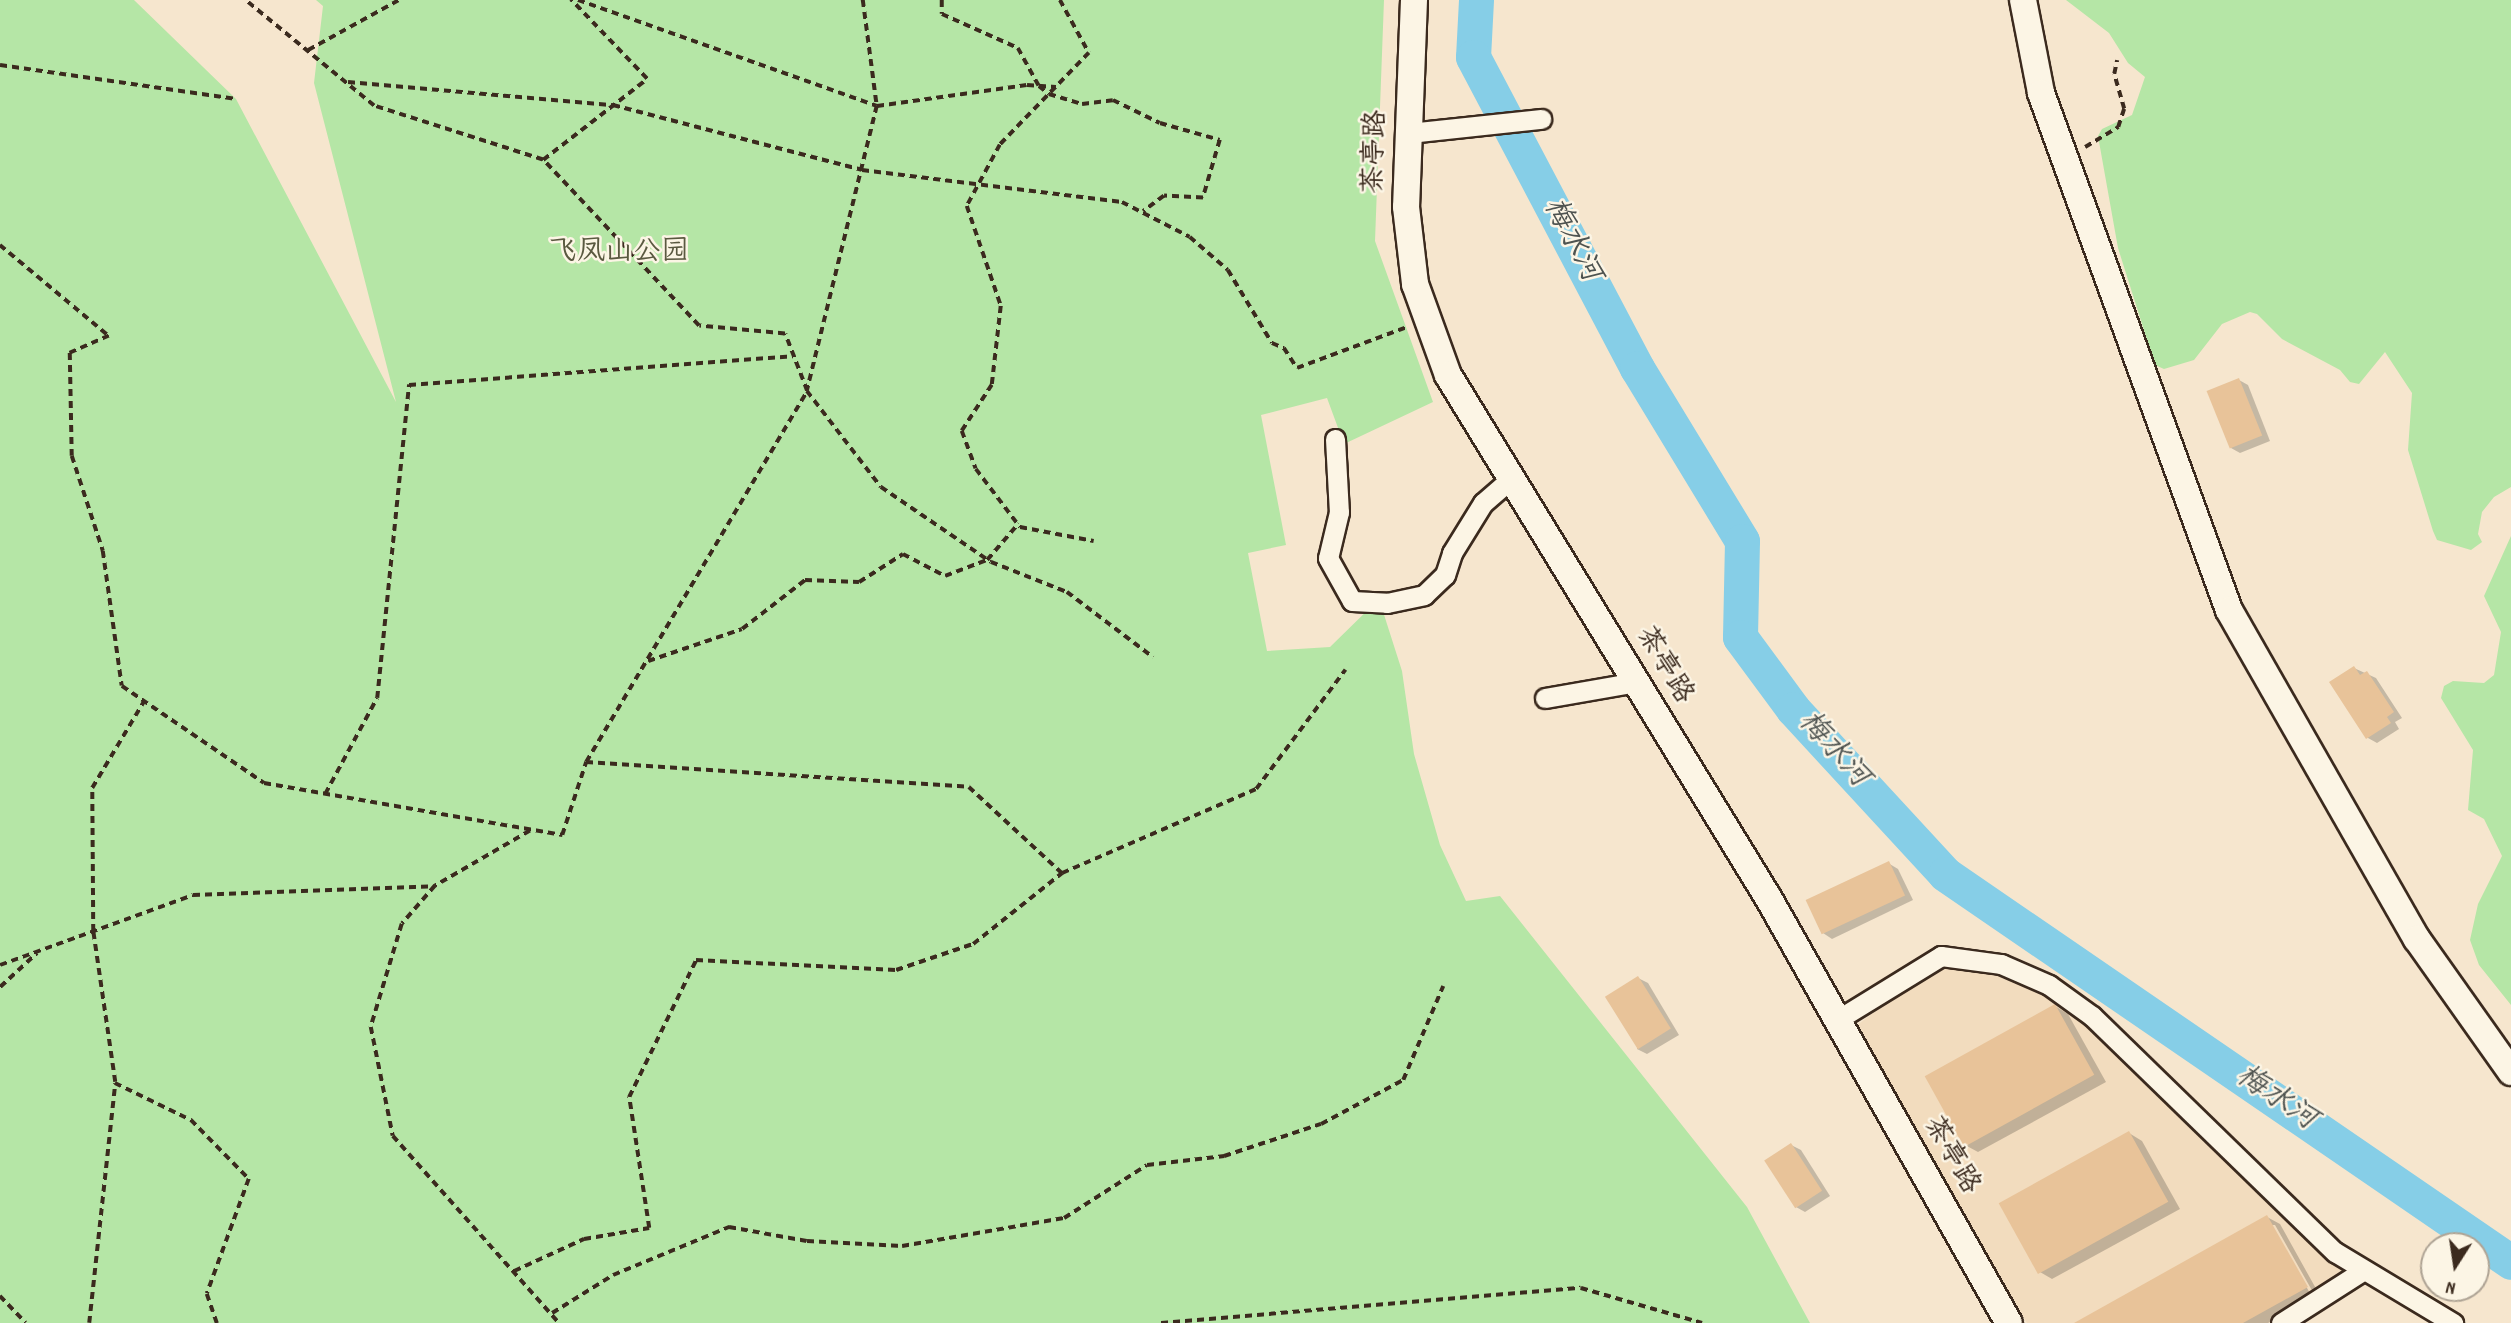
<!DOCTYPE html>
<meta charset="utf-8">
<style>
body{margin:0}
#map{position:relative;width:2511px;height:1323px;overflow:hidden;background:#f6e6ce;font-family:Dekko,"LXGW WenKai TC",sans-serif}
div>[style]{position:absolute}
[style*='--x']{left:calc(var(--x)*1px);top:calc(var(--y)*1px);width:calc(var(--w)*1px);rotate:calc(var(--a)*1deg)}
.built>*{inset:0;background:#f2dcbe}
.green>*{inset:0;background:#b5e6a6}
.shadow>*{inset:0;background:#0003}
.river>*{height:35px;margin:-17.5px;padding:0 17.5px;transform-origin:17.5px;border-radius:17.5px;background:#86cee7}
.building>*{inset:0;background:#e8c399;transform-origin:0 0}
.path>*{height:3.5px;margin-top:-1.75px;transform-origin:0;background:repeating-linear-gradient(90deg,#3b2a1e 0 7px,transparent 0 12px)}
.roads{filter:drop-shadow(2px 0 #3b2a1e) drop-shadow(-2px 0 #3b2a1e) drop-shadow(0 2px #3b2a1e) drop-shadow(0 -2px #3b2a1e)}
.street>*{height:19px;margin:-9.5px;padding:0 9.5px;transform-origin:9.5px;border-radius:9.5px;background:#fcf5e5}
.secondary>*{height:26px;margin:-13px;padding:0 13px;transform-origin:13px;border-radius:13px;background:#fcf5e5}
span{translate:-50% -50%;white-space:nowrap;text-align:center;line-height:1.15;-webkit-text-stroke:5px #fcf5e5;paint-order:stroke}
.street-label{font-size:28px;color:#3b2a1e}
.park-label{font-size:28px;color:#5a5940}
.water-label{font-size:30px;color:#4e5350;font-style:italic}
.north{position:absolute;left:2420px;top:1232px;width:70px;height:70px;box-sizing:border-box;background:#fcf5e5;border:2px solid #afa495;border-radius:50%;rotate:192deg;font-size:19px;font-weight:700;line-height:28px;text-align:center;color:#3b2a1e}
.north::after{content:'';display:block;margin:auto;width:24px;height:32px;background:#3b2a1e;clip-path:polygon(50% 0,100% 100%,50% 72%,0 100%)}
</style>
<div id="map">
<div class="built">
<i style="clip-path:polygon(1944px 959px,2001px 968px,2042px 986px,2121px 1053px,2349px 1272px,2269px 1323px,2027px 1323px,1852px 1029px)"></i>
</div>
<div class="green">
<i style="clip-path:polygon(0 0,134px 0,236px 99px,396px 402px,314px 83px,323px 6px,316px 0,1384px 0,1375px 241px,1433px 402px,1344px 444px,1327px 398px,1261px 415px,1286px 545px,1248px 553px,1267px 651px,1330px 647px,1379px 599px,1402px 671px,1414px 754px,1440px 845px,1466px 901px,1500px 896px,1747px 1207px,1810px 1323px,0 1323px)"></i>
<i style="clip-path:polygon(2066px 0,2511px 0,2511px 487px,2494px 497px,2482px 512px,2478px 534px,2482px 542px,2471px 550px,2437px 540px,2433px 531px,2408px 450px,2412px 393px,2385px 352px,2359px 384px,2350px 382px,2340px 370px,2282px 339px,2257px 314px,2250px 312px,2222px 324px,2194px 360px,2164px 369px,2155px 365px,2118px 248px,2098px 136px,2102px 129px,2132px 115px,2145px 77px,2128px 63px,2109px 33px)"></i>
<i style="clip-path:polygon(2511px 536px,2511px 1005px,2479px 965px,2470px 940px,2478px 904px,2502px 856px,2484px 819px,2468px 810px,2473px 750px,2441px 698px,2444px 686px,2453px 681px,2484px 683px,2494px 675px,2501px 632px,2484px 596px)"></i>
</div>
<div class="shadow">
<i style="clip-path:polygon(2239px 380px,2248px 385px,2270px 441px,2240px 453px,2231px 448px)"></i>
<i style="clip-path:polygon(2354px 668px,2376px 678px,2402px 718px,2395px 722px,2399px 729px,2377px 743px,2368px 738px)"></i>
<i style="clip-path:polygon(1888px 863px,1898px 869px,1913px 900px,1832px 939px,1823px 933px)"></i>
<i style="clip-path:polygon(1638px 978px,1648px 983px,1679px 1035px,1647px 1054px,1637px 1049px)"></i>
<i style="clip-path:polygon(2055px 1006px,2068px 1014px,2106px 1082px,1978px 1152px,1965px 1145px)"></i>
<i style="clip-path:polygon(2129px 1133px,2142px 1141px,2180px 1209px,2052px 1279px,2040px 1272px)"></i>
<i style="clip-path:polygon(1791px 1145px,1801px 1150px,1830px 1196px,1805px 1212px,1796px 1207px)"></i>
<i style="clip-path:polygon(evenodd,2267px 1217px,2280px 1224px,2319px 1294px,2268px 1323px,2077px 1323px,2267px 1217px,2271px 1225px,2275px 1225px,2314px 1294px,2311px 1295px,2271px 1225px)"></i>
</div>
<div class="river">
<i style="--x:1476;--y:0;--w:57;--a:93"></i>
<i style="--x:1473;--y:57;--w:352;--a:62.2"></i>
<i style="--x:1637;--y:368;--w:202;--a:58.7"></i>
<i style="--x:1742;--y:541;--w:96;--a:91.2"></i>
<i style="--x:1740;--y:637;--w:89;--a:53.6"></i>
<i style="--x:1793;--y:709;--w:224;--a:47.3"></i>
<i style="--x:1945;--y:874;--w:686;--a:34.43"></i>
</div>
<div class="building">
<i style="left:2239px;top:378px;width:62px;height:35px;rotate:68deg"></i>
<i style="clip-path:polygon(2354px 666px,2360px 675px,2367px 671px,2394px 712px,2387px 717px,2391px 723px,2366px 739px,2329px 682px)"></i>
<i style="left:1889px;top:861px;width:38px;height:92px;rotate:65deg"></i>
<i style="left:1638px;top:976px;width:62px;height:39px;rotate:58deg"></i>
<i style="left:2055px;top:1004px;width:81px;height:149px;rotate:61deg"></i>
<i style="left:2129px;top:1131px;width:81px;height:149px;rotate:61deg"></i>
<i style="left:1791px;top:1143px;width:57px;height:32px;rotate:57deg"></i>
<i style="clip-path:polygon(2267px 1215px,2308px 1287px,2243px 1323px,2074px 1323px)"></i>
</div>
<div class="path">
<i style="--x:578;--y:0;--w:317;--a:19.5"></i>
<i style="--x:877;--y:106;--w:151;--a:-8"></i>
<i style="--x:1027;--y:85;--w:29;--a:4"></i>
<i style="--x:863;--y:0;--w:107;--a:82.5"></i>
<i style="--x:877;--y:106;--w:293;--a:103.8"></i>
<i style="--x:807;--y:391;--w:121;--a:52.4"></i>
<i style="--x:881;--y:487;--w:133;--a:34.3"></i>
<i style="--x:991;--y:562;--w:82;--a:21.5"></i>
<i style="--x:1067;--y:592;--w:108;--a:37.1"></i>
<i style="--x:942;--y:0;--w:14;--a:90"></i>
<i style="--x:942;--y:14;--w:83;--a:24.1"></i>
<i style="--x:1018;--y:48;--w:43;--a:61.1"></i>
<i style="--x:1039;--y:86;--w:13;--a:39"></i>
<i style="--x:1049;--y:94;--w:34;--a:17"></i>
<i style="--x:1082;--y:104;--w:31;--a:-7"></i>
<i style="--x:1113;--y:100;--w:52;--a:26.1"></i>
<i style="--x:1160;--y:123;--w:62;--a:15.8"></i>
<i style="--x:1220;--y:140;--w:60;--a:106.3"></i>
<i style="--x:1203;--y:198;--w:39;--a:-177"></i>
<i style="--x:1164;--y:196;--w:26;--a:143"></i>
<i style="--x:1060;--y:0;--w:60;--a:61.3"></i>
<i style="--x:1089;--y:53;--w:128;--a:134.1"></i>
<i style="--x:1000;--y:145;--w:69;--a:118.4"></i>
<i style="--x:967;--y:206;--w:106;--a:71.2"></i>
<i style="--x:1001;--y:306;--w:80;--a:96.5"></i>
<i style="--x:992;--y:385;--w:55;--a:123.1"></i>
<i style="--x:962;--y:431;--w:40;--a:69.8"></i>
<i style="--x:976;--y:469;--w:73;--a:52.8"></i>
<i style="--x:1020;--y:527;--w:75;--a:10.7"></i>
<i style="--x:308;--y:50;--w:104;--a:-28.8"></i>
<i style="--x:0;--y:65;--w:239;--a:8.2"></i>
<i style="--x:348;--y:82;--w:266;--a:5"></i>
<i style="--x:613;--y:105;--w:257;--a:14.6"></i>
<i style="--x:862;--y:170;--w:262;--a:7"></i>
<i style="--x:1122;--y:202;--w:76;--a:27.2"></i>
<i style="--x:1190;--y:237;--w:50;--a:41"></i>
<i style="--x:1228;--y:270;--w:85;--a:58.9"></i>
<i style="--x:1272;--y:343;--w:13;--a:23"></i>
<i style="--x:1284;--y:348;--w:24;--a:57"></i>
<i style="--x:1297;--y:368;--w:117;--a:-20.4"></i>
<i style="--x:2085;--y:147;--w:39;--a:-31"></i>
<i style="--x:2118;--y:127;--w:19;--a:-72"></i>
<i style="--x:2124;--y:109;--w:36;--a:-106"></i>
<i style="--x:2114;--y:74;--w:14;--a:-78"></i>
<i style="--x:543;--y:160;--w:132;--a:-37.9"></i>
<i style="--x:647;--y:79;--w:110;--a:-133.9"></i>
<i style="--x:0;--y:245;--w:142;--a:39.9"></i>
<i style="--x:109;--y:336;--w:43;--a:156.4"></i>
<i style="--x:70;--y:353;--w:103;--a:88.9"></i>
<i style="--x:72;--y:456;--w:100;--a:71.9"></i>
<i style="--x:103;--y:551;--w:136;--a:82"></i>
<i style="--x:122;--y:686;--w:172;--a:34.3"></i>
<i style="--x:264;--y:783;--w:303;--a:9.9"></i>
<i style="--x:562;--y:835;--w:77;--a:-71.8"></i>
<i style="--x:586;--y:762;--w:432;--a:-59.2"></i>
<i style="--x:807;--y:391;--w:61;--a:-111.1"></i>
<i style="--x:785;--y:334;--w:86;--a:-174.7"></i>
<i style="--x:699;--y:326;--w:228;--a:-133.2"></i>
<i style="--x:543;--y:160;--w:177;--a:-162.3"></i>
<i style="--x:374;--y:106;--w:167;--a:-140.6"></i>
<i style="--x:648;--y:661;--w:99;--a:-18.8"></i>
<i style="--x:742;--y:629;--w:80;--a:-37.9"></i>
<i style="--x:805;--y:580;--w:54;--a:2.1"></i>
<i style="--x:859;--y:582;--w:52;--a:-32.5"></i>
<i style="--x:903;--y:554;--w:47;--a:27.6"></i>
<i style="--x:945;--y:576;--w:45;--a:-20.9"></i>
<i style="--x:987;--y:560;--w:48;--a:-49.3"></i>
<i style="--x:586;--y:762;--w:384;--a:3.7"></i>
<i style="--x:969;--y:787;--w:127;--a:42.8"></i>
<i style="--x:325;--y:794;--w:109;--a:-61.6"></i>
<i style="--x:377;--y:698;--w:315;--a:-84.2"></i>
<i style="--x:409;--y:385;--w:385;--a:-4.3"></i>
<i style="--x:530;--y:831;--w:110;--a:149.9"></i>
<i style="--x:435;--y:886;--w:50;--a:131"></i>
<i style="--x:402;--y:924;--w:108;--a:106.8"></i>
<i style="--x:371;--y:1027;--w:111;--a:78.6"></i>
<i style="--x:393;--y:1136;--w:250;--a:48.4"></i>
<i style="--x:0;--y:965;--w:205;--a:-19.9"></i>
<i style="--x:193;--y:895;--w:242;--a:-2.1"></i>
<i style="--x:0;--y:987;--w:50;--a:-42.6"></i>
<i style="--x:115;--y:1082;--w:153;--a:-98.3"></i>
<i style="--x:93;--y:931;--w:143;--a:-90.4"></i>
<i style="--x:92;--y:788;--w:101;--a:-59.1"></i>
<i style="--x:514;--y:1271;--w:77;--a:-24.6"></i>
<i style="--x:584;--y:1239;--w:66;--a:-9.6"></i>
<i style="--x:649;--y:1228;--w:133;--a:-98.7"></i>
<i style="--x:629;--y:1097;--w:153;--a:-63.9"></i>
<i style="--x:696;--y:960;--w:200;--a:2.9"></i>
<i style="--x:896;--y:970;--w:81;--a:-18.7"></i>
<i style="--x:973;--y:944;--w:114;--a:-38.6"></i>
<i style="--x:1062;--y:873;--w:211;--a:-23.4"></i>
<i style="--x:1256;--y:789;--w:149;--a:-53.2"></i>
<i style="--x:0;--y:1296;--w:37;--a:46"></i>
<i style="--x:552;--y:1313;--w:72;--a:-31.9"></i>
<i style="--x:613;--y:1275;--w:126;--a:-22.5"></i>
<i style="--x:729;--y:1227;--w:79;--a:10.2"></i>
<i style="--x:807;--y:1241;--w:95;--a:3"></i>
<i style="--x:902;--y:1246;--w:164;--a:-9.8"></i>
<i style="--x:1064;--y:1218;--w:98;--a:-32.6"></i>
<i style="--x:1147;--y:1165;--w:78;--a:-6.7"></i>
<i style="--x:1224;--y:1156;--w:102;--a:-18.3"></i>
<i style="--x:1321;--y:1124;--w:93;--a:-28.2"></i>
<i style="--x:1403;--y:1080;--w:102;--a:-66.9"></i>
<i style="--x:89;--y:1323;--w:241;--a:-83.8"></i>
<i style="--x:115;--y:1083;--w:85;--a:26"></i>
<i style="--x:191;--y:1120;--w:83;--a:45.5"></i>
<i style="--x:249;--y:1179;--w:122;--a:110.1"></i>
<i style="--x:207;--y:1294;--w:31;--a:71"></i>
<i style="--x:1161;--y:1323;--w:421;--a:-4.8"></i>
<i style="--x:1581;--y:1288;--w:126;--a:16.1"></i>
</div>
<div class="roads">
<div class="street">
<i style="--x:1409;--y:133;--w:133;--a:-6.1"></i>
<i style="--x:1335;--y:439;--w:73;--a:86.9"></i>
<i style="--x:1339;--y:512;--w:47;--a:103.4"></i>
<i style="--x:1328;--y:558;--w:49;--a:60.8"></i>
<i style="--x:1352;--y:601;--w:35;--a:3"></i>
<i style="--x:1387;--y:603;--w:38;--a:-12"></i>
<i style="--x:1424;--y:595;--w:29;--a:-44"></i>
<i style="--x:1445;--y:575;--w:23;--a:-72"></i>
<i style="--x:1452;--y:553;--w:59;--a:-58.2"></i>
<i style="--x:1483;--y:503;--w:37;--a:-41"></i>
<i style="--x:1545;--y:698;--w:93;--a:-9.9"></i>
<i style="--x:1837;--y:1020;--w:122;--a:-31.6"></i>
<i style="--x:1941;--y:956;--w:61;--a:7.6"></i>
<i style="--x:2001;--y:964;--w:52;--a:23.6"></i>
<i style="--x:2049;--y:985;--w:53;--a:35.8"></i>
<i style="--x:2092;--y:1016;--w:339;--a:44.2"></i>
<i style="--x:2335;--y:1252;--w:138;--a:31"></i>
<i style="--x:2281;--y:1323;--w:98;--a:-32.6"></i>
</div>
<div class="secondary">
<i style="--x:1414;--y:0;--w:207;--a:92.2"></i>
<i style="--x:1406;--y:207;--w:78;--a:83.3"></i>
<i style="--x:1415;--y:284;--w:97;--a:70.1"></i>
<i style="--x:1448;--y:375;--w:615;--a:58.51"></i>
<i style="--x:1769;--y:899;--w:487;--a:60.5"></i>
<i style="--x:2023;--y:0;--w:95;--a:79"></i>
<i style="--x:2041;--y:93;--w:550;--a:70.02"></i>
<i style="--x:2229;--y:610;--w:379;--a:60.3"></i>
<i style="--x:2417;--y:939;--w:163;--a:54.7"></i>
</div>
</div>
<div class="street-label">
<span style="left:1377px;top:152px;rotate:-88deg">茶亭路</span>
<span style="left:1663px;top:666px;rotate:59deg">茶亭路</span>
<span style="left:1950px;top:1156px;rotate:60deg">茶亭路</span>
</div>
<div class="park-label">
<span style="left:619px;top:254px">飞凤山公园</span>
</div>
<div class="water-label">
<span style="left:1570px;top:241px;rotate:62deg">梅水河</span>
<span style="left:1832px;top:751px;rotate:48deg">梅水河</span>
<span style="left:2275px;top:1100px;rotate:34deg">梅水河</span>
</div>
<div class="north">N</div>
</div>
